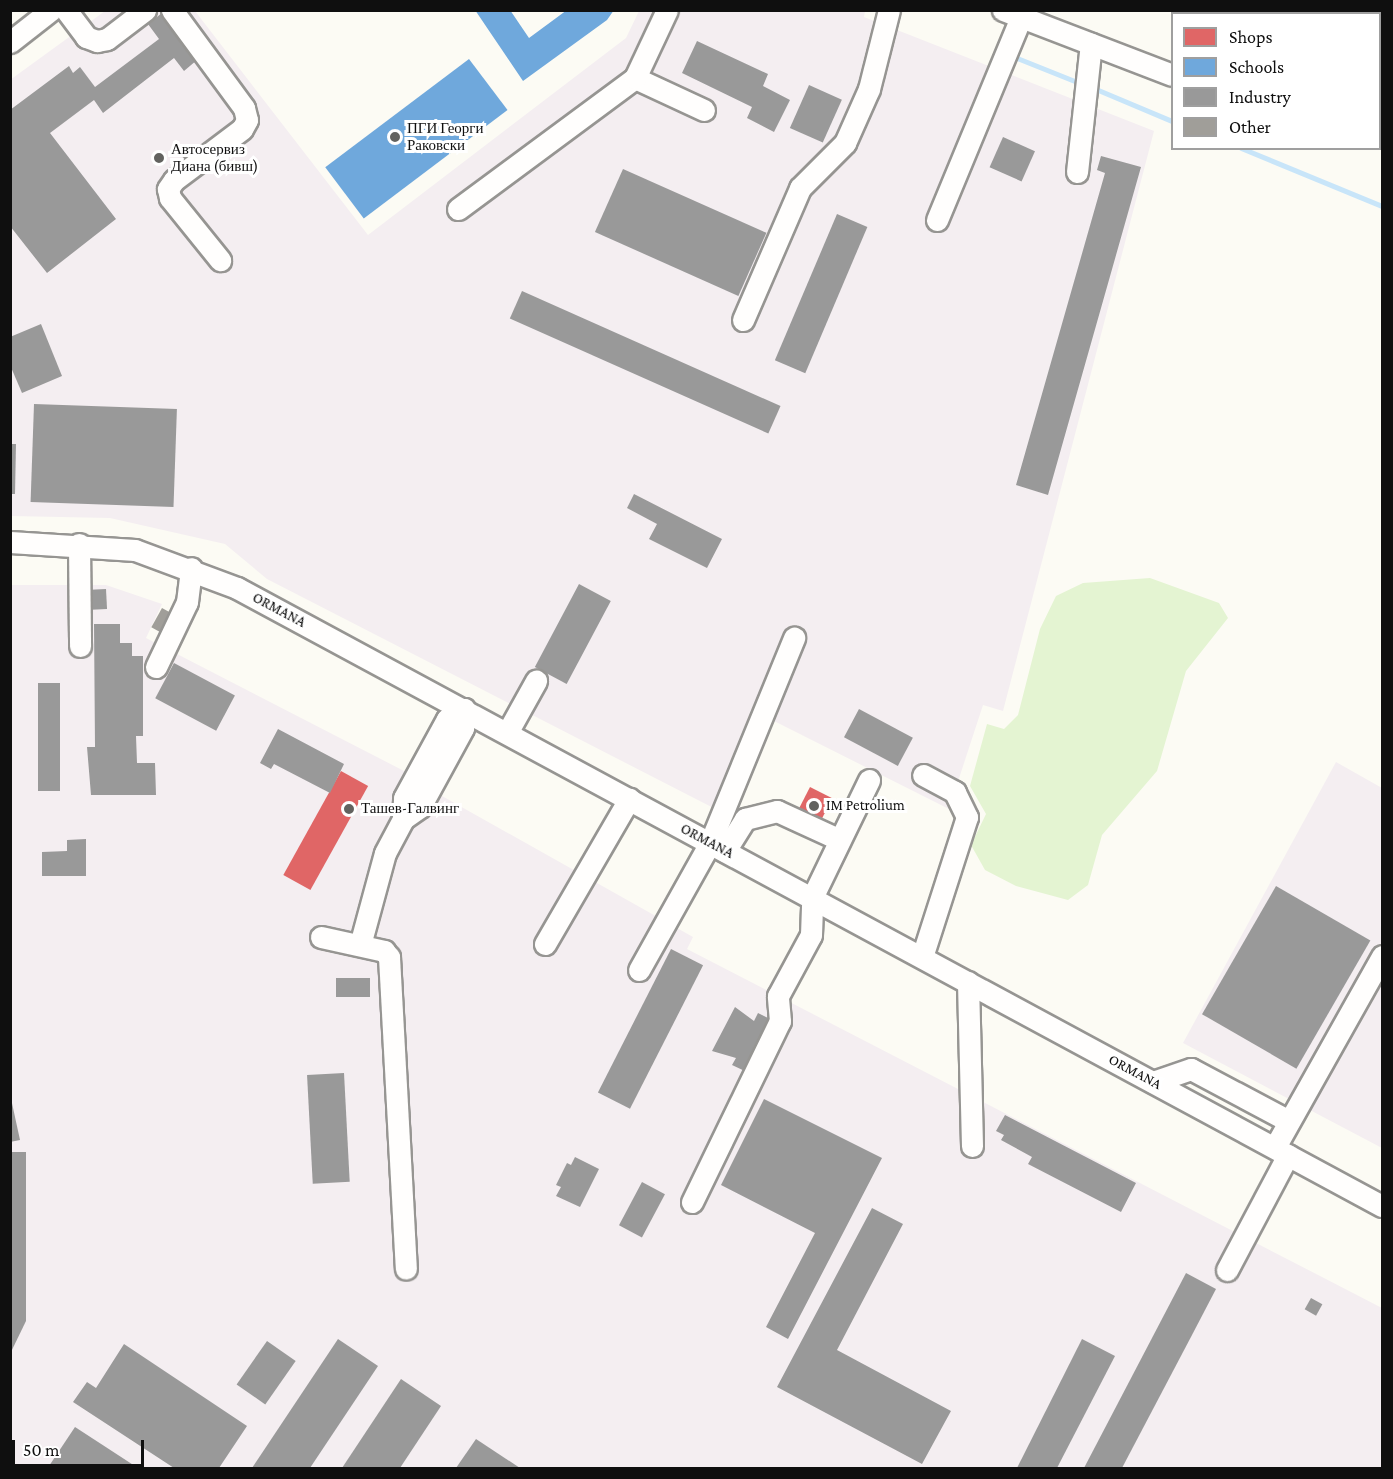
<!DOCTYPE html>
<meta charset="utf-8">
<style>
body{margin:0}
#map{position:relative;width:1393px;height:1479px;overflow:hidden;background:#fcfbf4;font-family:"Crimson Pro",serif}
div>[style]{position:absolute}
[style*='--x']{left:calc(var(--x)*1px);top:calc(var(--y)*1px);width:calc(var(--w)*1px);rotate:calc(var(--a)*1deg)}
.industrial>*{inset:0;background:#f4eef1}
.green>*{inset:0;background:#e4f4d2}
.shops>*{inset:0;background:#e06666;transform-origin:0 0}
.schools>*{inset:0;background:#6fa8dc;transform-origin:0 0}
.industry>*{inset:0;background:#999;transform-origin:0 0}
.stream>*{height:5px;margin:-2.5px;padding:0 2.5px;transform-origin:2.5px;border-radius:2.5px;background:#c8e5f9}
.building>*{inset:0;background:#a09e99;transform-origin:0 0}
.roads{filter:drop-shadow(2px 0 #969592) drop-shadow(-2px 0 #969592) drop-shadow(0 2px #969592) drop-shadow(0 -2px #969592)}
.minor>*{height:21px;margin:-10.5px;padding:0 10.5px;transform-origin:10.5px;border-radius:10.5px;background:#fffefd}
.dots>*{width:16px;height:16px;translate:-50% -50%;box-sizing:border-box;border:3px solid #fff;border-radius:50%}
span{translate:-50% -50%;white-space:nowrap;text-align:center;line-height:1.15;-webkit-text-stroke:6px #fff;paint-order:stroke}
.poi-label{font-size:15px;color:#0f0f0f}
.left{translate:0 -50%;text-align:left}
.street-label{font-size:15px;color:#0f0f0f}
.frame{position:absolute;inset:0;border:12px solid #0f0f0f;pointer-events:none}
.legend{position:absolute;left:1171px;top:12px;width:210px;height:138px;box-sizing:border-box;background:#fff;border:2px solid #9f9f9f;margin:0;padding:8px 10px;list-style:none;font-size:18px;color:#0f0f0f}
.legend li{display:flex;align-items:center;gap:12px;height:30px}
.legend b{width:30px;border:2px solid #9f9f9f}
.scale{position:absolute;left:12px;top:1440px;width:132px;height:27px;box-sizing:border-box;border:3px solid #0f0f0f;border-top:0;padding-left:8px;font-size:18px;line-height:21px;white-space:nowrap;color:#0f0f0f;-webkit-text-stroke:4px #fff;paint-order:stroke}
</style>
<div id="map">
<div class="industrial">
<i style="clip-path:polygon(105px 11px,195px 11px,368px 235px,626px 38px,639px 11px,865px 11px,864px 17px,1154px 131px,1003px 711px,983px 705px,949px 809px,774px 721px,733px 818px,267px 579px,225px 544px,110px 518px,11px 516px,10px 80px)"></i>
<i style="clip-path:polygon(10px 585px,106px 585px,162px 604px,146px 638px,406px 772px,404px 798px,432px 812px,442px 796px,693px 937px,687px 949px,1382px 1308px,1382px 1468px,11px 1468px)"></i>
<i style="clip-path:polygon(1336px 762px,1382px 788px,1382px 1148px,1183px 1043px)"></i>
</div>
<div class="green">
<i style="clip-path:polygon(1150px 578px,1219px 603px,1228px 618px,1186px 671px,1157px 771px,1102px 835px,1088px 885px,1068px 900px,1016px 886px,985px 870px,971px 845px,986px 814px,970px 786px,987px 724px,1004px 729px,1018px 715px,1040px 629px,1056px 596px,1083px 583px)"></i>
</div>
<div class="shops">
<i style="left:341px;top:771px;width:31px;height:119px;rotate:29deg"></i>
<i style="left:810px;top:787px;width:25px;height:31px;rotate:27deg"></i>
</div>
<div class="schools">
<i style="clip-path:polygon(475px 10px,510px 10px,529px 38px,567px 10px,614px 10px,607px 20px,523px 81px)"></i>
<i style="left:469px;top:59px;width:64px;height:180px;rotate:53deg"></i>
</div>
<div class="industry">
<i style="clip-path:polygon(162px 13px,197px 60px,184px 71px,174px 58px,103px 113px,94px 100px,50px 133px,116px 219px,47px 273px,10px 226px,10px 110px,69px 66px,73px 73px,80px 67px,95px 87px,159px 39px,148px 24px)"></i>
<i style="clip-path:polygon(697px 41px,768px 74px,763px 86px,790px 100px,774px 132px,747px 118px,752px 107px,682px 73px)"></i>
<i style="left:809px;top:85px;width:36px;height:47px;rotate:24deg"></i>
<i style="left:1003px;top:137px;width:35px;height:33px;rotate:24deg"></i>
<i style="clip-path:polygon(1101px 156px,1141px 167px,1048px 495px,1016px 485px,1105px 173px,1097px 170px)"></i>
<i style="left:623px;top:169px;width:157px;height:69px;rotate:24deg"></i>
<i style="left:837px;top:214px;width:33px;height:159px;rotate:23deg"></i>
<i style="left:522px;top:291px;width:283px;height:30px;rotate:24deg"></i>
<i style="clip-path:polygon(41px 324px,62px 376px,22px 393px,10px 365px,10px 337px)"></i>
<i style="left:34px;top:404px;width:143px;height:98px;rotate:2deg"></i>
<i style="clip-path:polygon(10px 444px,16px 444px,15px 494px,10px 494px)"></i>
<i style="clip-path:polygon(634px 494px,722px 539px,707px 568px,649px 539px,657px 524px,627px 508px)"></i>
<i style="left:579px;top:584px;width:36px;height:94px;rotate:28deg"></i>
<i style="left:106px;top:589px;width:20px;height:21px;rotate:87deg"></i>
<i style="clip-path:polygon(94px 624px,120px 624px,120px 643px,132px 643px,132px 656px,143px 656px,143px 736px,136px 736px,137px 763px,155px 763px,156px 795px,91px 795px,87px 747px,95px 747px)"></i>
<i style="left:174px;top:663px;width:69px;height:40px;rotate:28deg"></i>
<i style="left:38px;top:683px;width:22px;height:108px"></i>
<i style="left:859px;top:709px;width:61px;height:32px;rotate:28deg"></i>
<i style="clip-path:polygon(278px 729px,344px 764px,330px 793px,274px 764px,271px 769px,260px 763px)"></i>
<i style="clip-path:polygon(86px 839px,86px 876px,42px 876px,42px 852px,67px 851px,67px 840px)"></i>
<i style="left:1276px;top:886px;width:109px;height:148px;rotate:30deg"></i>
<i style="left:671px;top:949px;width:36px;height:161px;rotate:27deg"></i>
<i style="left:370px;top:978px;width:19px;height:34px;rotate:90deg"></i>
<i style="clip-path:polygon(735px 1007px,754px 1021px,758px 1013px,774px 1021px,749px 1073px,732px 1065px,736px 1058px,712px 1051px)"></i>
<i style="left:344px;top:1073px;width:109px;height:37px;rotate:87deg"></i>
<i style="clip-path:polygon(10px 1094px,20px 1140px,10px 1142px)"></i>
<i style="clip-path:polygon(764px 1099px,882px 1158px,788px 1339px,766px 1327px,815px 1233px,721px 1185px)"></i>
<i style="clip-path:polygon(1005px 1115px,1136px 1183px,1121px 1212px,1028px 1164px,1032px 1157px,1001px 1140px,1004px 1135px,996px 1131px)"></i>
<i style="clip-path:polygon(10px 1152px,26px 1152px,26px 1321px,10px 1354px)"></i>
<i style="clip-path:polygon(575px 1157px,599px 1169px,580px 1207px,556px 1196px,561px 1187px,556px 1185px,567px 1163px,571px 1165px)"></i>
<i style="left:642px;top:1182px;width:26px;height:49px;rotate:28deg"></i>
<i style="clip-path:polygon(872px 1208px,903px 1224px,837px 1350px,951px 1411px,922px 1464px,777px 1387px)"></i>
<i style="clip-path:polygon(1186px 1273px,1216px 1289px,1192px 1335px,1122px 1468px,1084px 1468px)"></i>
<i style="left:1311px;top:1298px;width:13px;height:13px;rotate:29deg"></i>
<i style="clip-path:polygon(338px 1339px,378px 1366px,310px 1468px,252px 1468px)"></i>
<i style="clip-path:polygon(1082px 1339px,1115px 1356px,1057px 1468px,1017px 1468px)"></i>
<i style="left:267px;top:1341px;width:35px;height:53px;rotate:35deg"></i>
<i style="clip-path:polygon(124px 1344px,247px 1426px,219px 1468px,174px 1468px,73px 1402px,87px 1382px,96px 1388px)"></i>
<i style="clip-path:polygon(401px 1379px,441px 1406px,400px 1468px,342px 1468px)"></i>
<i style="clip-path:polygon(75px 1427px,138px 1468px,53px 1468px,49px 1466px)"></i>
<i style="clip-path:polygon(476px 1439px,520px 1468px,456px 1468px)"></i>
</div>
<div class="stream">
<i style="--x:1017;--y:58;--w:70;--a:21.8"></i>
<i style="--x:1091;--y:87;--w:88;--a:22.8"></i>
<i style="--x:1241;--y:148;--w:152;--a:22.4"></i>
</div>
<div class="building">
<i style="left:162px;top:608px;width:13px;height:22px;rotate:29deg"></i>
</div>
<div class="roads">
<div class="minor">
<i style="--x:66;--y:10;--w:34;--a:53"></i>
<i style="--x:86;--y:37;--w:12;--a:20"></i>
<i style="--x:97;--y:41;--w:10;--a:-11"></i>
<i style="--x:107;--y:39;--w:48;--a:-37.3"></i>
<i style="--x:172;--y:10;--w:122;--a:53.7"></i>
<i style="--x:244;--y:108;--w:12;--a:76"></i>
<i style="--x:247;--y:120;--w:10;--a:119"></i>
<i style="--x:242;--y:129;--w:85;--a:143.1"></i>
<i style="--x:174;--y:180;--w:11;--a:124"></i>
<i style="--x:168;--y:189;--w:9;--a:77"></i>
<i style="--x:170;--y:198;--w:80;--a:51.1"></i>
<i style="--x:1003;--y:10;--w:181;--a:21"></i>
<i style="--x:10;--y:42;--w:52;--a:-38"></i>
<i style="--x:635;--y:78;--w:76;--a:24.9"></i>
<i style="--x:1077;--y:172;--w:129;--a:-83.8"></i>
<i style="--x:458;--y:209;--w:220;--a:-36.5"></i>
<i style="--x:635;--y:78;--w:75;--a:-64.8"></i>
<i style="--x:937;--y:220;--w:220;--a:-67.5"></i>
<i style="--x:743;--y:320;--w:144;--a:-66.6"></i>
<i style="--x:800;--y:188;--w:64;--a:-45"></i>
<i style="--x:845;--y:143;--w:59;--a:-66"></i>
<i style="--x:869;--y:89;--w:81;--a:-75.8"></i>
<i style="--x:10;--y:542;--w:125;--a:3.7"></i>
<i style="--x:135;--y:550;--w:109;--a:20.4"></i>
<i style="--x:237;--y:588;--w:1301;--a:28.36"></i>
<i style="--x:79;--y:544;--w:102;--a:89.4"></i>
<i style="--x:156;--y:667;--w:72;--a:-64.5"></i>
<i style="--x:187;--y:602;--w:34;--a:-83"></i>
<i style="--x:507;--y:733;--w:60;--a:-60.9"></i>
<i style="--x:403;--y:819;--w:21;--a:-35"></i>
<i style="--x:420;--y:807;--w:90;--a:-61.4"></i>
<i style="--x:463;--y:728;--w:19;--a:-87"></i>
<i style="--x:725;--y:851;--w:38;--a:-58"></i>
<i style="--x:745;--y:819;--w:33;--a:-14"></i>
<i style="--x:777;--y:811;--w:69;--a:24.7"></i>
<i style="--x:321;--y:937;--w:65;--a:12.5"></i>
<i style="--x:384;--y:951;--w:8;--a:50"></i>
<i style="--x:389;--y:957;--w:312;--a:86.9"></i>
<i style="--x:545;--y:944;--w:168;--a:-59.9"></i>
<i style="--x:360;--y:945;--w:95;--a:-74.8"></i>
<i style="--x:385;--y:853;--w:38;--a:-62"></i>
<i style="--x:403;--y:819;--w:21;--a:-87"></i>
<i style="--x:404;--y:798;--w:90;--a:-61.4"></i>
<i style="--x:447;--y:719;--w:20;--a:-30"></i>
<i style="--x:922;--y:957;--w:147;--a:-72.2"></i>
<i style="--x:967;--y:817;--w:28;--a:-116"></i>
<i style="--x:955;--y:792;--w:36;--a:-152"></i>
<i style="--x:639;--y:970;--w:145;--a:-60.8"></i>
<i style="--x:710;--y:843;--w:222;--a:-67.7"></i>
<i style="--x:968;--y:982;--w:164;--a:88.6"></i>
<i style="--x:1153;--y:1082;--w:40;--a:-18.9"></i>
<i style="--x:1191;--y:1069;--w:111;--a:28"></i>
<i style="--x:1275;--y:1147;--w:219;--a:-60.7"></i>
<i style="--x:692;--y:1202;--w:201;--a:-64.1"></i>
<i style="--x:780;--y:1021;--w:25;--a:-95"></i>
<i style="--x:778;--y:996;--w:69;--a:-61.6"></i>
<i style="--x:811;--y:935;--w:37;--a:-88"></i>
<i style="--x:812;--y:898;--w:131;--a:-64.2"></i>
<i style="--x:1227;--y:1270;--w:130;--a:-62.1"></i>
</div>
</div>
<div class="dots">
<i style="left:395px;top:137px;background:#62625f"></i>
<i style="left:159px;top:158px;background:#62625f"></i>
<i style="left:814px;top:806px;background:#62625f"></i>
<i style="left:349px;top:809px;background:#62625f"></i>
</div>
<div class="poi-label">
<span class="left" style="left:407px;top:137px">ПГИ Георги<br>Раковски</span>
<span class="left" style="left:171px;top:158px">Автосервиз<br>Диана (бивш)</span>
<span class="left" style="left:826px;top:806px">IM Petrolium</span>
<span class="left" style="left:361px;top:809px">Ташев-Галвинг</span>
</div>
<div class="street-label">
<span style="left:279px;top:610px;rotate:28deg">ORMANA</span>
<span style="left:707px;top:841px;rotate:28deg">ORMANA</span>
<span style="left:1135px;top:1072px;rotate:28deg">ORMANA</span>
</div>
<div class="frame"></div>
<ul class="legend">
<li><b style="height:16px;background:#e06666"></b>Shops</li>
<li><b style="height:16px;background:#6fa8dc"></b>Schools</li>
<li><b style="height:16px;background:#999"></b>Industry</li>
<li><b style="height:16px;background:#a09e99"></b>Other</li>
</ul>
<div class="scale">50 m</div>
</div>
